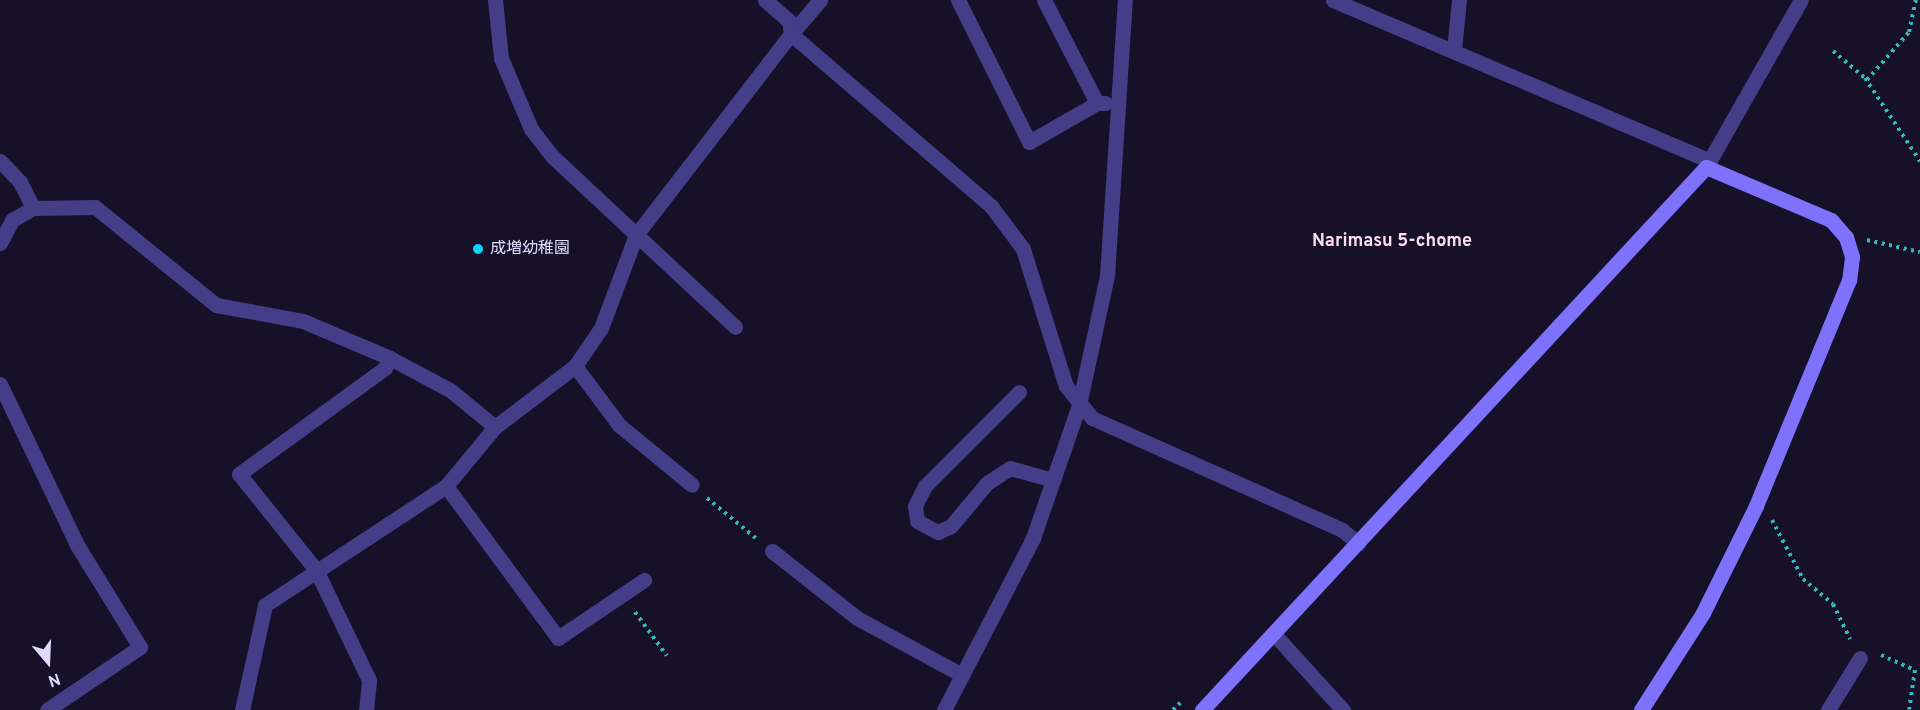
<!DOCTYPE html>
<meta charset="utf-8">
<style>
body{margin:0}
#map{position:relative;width:1920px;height:710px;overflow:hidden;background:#161129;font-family:Overpass,"Noto Sans JP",sans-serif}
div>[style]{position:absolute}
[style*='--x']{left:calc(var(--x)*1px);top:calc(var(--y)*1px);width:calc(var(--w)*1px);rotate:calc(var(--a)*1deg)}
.path>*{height:4px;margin-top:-2px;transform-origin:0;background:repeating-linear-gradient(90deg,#32baba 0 3px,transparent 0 7.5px)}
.lane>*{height:15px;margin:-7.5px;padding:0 7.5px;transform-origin:7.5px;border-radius:7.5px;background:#443d88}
.street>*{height:15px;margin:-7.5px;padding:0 7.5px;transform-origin:7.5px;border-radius:7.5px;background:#443d88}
.secondary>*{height:15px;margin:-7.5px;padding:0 7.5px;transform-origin:7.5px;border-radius:7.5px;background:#7e72fd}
.dots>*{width:16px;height:16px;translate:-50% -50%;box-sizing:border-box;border:3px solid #161129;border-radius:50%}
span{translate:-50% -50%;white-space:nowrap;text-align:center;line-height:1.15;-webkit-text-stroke:5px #161129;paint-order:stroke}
.poi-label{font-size:16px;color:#e0dafe}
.left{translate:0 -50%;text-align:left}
.neighbourhood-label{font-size:18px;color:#fedcf0;font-weight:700}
.north{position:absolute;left:18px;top:632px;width:60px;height:60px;-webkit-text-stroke:4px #161129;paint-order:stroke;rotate:161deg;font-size:16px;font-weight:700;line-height:24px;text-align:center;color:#e0dafe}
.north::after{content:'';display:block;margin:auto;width:21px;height:27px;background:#e0dafe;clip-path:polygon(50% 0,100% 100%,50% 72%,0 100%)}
</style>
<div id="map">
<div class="path">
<i style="--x:1833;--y:51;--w:42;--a:40.2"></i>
<i style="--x:1865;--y:78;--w:100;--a:56.5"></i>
<i style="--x:1867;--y:80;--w:64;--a:-48.8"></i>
<i style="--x:1909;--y:32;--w:33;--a:-78"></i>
<i style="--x:1867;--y:240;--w:54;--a:12.8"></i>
<i style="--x:707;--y:498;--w:65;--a:39.4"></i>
<i style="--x:1772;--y:520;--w:67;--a:62.3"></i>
<i style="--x:1803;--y:579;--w:39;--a:40"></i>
<i style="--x:1833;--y:604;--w:39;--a:64"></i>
<i style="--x:635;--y:612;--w:54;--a:54"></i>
<i style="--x:1881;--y:655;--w:37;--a:24"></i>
<i style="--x:1915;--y:670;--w:40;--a:98.5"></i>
<i style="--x:1173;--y:710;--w:14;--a:-45"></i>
</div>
<div class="lane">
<i style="--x:791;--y:34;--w:45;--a:-49.5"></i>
<i style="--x:1019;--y:392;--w:133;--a:135"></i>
<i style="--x:925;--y:486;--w:22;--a:117"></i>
<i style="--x:915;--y:506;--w:15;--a:82"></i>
<i style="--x:917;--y:521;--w:24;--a:28"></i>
<i style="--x:938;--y:532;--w:14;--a:-25"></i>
<i style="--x:951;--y:526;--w:56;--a:-50.1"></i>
<i style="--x:987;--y:483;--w:27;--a:-33"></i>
<i style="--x:1010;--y:468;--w:45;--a:15.6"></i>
<i style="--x:1828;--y:710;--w:61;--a:-58.4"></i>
</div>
<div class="street">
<i style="--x:495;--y:0;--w:58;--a:84.1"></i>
<i style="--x:501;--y:58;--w:77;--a:67.1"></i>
<i style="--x:531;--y:129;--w:36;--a:52"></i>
<i style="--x:553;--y:157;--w:249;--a:43"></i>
<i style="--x:765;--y:0;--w:32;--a:41"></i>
<i style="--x:789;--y:21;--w:13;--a:81"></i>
<i style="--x:791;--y:34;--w:264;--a:40.7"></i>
<i style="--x:991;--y:206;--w:54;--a:53.3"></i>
<i style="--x:1023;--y:249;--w:144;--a:72.6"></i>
<i style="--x:1066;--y:386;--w:41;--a:50.9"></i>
<i style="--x:1092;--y:418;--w:274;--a:24.1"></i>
<i style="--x:1342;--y:530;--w:21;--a:39"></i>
<i style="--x:958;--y:0;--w:159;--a:63.4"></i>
<i style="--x:1029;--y:142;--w:78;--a:-29.8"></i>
<i style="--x:1044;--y:0;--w:116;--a:62.8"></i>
<i style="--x:1097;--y:103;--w:8;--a:0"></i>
<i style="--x:1333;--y:0;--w:410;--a:23.1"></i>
<i style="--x:1454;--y:50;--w:50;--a:-84.3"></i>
<i style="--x:0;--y:161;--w:29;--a:46"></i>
<i style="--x:20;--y:182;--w:29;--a:63"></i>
<i style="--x:1706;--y:167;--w:192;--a:-60.4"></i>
<i style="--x:0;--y:243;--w:26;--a:-62"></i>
<i style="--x:12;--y:220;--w:24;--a:-30"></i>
<i style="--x:33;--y:208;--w:62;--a:-0.9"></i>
<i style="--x:95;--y:207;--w:156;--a:39"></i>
<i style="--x:216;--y:305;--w:88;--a:10.4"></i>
<i style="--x:303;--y:321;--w:95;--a:23"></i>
<i style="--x:390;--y:358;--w:68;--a:28.1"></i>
<i style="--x:450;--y:390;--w:58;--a:39.4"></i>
<i style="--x:575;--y:366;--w:74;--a:53.3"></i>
<i style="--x:619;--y:425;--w:94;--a:39.4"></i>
<i style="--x:0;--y:384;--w:178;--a:64.4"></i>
<i style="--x:77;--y:545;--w:120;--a:58.3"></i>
<i style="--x:140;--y:647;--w:112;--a:145.9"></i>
<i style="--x:446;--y:486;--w:189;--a:53.6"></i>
<i style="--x:558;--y:638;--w:104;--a:-34"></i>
<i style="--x:772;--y:551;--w:108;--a:38.2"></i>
<i style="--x:857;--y:618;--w:119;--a:28.5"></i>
<i style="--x:1274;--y:634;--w:103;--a:47.8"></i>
<i style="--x:242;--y:710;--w:107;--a:-77.6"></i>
<i style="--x:265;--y:605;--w:217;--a:-33.3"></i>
<i style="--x:446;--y:486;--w:77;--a:-50.3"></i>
<i style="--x:495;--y:427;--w:101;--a:-37.3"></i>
<i style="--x:575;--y:366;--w:46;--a:-55.6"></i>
<i style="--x:601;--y:328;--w:99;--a:-69.4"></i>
<i style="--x:636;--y:235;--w:254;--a:-52.4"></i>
<i style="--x:366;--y:710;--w:30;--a:-84"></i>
<i style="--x:369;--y:680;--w:122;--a:-115.7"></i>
<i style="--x:316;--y:570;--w:123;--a:-128.7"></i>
<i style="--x:239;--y:474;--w:180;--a:-36"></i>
<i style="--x:385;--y:368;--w:11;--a:-63"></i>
<i style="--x:944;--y:710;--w:194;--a:-62.6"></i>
<i style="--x:1033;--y:538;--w:141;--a:-70.9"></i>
<i style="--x:1079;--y:405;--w:132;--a:-77.8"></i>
<i style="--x:1107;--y:276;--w:277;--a:-86.3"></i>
</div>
<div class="secondary">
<i style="--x:1202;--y:710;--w:741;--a:-47.13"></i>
<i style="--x:1706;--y:167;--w:136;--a:23"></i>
<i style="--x:1831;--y:220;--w:23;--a:49"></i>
<i style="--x:1846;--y:237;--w:21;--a:73"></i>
<i style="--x:1852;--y:257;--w:23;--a:97"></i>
<i style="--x:1849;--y:280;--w:244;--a:112.4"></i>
<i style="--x:1756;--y:506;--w:119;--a:116.4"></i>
<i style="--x:1703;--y:613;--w:115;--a:122.6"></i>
</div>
<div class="dots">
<i style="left:478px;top:249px;background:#09d5fb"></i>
</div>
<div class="poi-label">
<span class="left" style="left:490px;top:249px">成増幼稚園</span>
</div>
<div class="neighbourhood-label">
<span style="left:1392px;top:242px">Narimasu 5-chome</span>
</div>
<div class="north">N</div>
</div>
